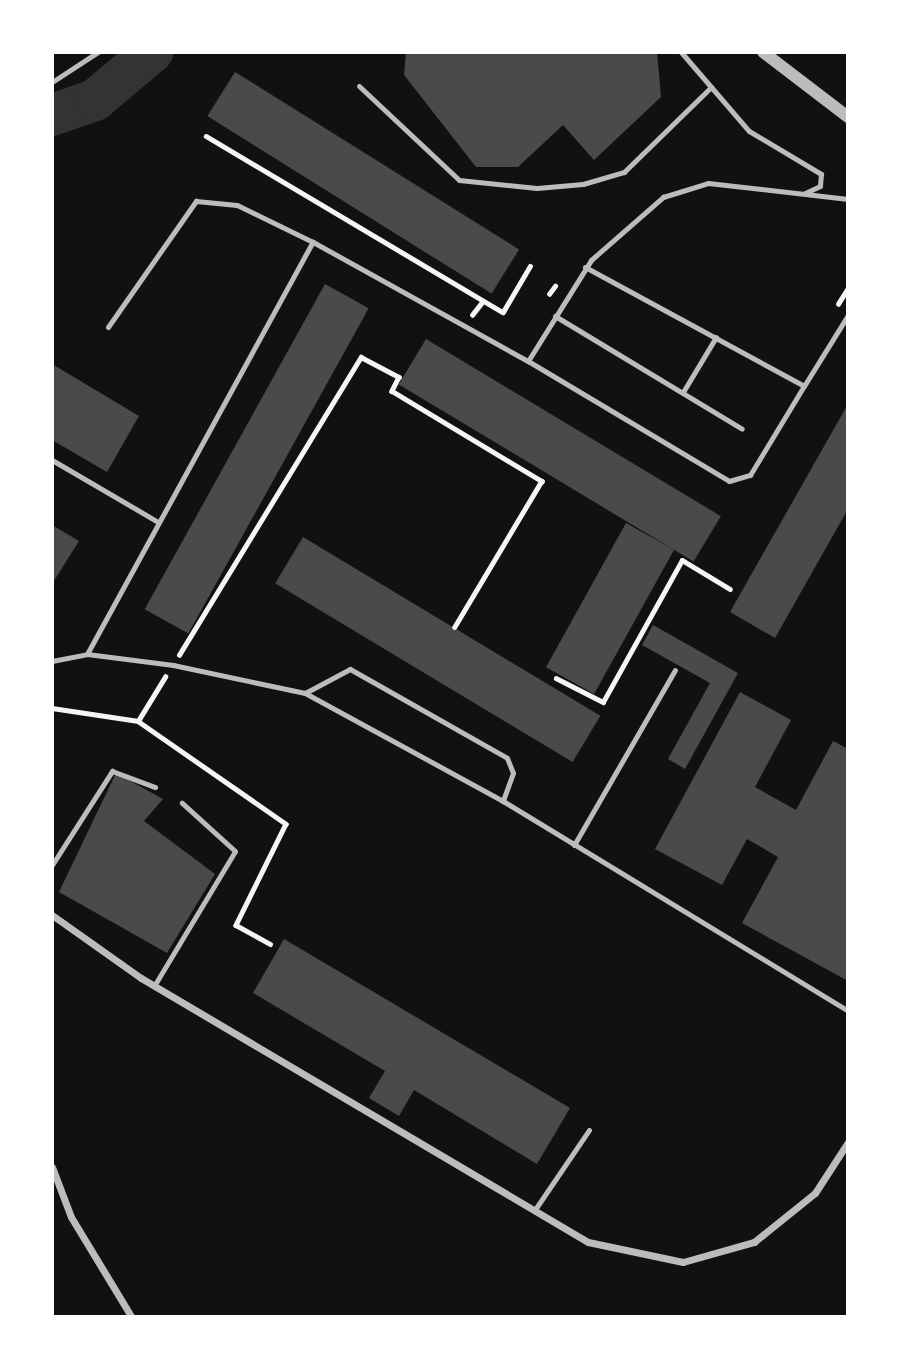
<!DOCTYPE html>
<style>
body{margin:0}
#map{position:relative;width:900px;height:1369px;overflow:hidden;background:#111;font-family:"Fira Sans Condensed",sans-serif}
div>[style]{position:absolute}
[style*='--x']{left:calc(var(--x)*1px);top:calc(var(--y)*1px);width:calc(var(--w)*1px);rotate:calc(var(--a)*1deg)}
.river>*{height:42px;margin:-21px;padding:0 21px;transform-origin:21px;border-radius:21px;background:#333}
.building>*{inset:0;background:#4a4a4a;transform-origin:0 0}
.path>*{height:4.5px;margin:-2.25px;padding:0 2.25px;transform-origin:2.25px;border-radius:2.25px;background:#f5f5f5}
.service>*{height:5px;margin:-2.5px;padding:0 2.5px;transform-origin:2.5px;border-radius:2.5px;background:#bcbcbc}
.minor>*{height:7px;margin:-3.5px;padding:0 3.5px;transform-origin:3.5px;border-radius:3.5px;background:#bcbcbc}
.tertiary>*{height:12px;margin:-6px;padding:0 6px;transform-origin:6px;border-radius:6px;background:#bcbcbc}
span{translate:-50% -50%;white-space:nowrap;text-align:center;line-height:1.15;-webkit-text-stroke:5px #fff;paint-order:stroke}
.frame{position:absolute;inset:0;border:54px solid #fff;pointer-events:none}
</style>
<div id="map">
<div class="river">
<i style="--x:52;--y:115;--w:46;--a:-19.2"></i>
<i style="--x:95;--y:100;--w:75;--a:-40.1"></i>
</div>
<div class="building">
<i style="clip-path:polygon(406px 52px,657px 52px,661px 97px,594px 160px,563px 125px,518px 167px,476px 167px,404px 75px)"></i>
<i style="left:235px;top:72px;width:335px;height:52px;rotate:32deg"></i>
<i style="left:325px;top:284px;width:50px;height:372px;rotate:29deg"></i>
<i style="left:426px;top:339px;width:344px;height:53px;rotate:31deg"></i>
<i style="clip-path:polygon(52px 364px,139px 416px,107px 472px,52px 440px)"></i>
<i style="clip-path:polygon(848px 404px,848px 509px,775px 638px,730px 612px)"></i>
<i style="left:626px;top:523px;width:55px;height:165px;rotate:29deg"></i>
<i style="clip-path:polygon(52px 525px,79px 541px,52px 584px)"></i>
<i style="left:303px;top:537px;width:347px;height:54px;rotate:31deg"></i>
<i style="clip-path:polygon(653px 625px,738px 673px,685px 769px,668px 759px,710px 683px,642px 645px)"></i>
<i style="clip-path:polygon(740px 692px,791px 720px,755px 787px,796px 810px,833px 741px,848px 749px,848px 981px,742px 923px,778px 857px,747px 839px,722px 885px,655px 849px)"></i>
<i style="clip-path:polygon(116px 773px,163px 799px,144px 821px,215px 874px,167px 953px,59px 892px)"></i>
<i style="clip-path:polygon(284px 939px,570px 1108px,537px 1164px,414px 1090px,399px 1116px,369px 1098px,385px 1071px,253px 993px)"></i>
</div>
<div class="path">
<i style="--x:206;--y:136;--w:345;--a:30.7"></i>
<i style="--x:503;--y:312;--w:53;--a:-59.6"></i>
<i style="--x:549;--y:294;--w:10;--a:-53"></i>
<i style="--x:838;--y:304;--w:19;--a:-58"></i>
<i style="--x:472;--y:315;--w:16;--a:-52"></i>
<i style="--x:179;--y:655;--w:349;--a:-58.6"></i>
<i style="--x:361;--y:357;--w:43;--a:27.8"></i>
<i style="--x:399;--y:377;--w:16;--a:117"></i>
<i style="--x:392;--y:391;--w:175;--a:31"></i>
<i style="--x:542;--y:481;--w:170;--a:120.8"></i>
<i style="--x:556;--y:678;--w:53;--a:27.1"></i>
<i style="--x:603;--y:702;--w:162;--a:-60.9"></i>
<i style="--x:682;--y:560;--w:56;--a:31.1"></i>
<i style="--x:52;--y:708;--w:87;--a:8.6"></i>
<i style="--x:138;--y:721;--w:52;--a:-58.5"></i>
<i style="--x:138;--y:721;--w:180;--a:34.8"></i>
<i style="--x:286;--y:824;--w:113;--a:116.3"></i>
<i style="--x:236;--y:925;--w:39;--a:29"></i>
</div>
<div class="service">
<i style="--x:681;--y:52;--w:104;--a:49.3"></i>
<i style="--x:749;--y:131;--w:84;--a:30.8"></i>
<i style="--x:821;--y:174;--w:12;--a:95"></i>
<i style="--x:820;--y:186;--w:17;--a:155"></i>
<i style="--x:52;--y:82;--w:55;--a:-33.1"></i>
<i style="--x:359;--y:86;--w:137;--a:43.2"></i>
<i style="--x:459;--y:180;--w:78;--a:5.9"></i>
<i style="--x:537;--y:188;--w:46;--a:-5"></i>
<i style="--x:583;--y:184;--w:43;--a:-16.3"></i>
<i style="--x:624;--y:172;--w:122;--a:-44.3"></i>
<i style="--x:585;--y:267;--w:249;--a:28.5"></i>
<i style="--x:804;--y:386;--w:84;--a:-58.2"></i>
<i style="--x:555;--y:316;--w:218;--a:31.1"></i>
<i style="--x:108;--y:327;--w:154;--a:-55.1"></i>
<i style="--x:196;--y:201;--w:41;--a:5.6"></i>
<i style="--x:237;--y:205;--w:85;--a:26"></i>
<i style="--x:528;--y:361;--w:234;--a:30.8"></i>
<i style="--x:729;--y:481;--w:22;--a:-16"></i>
<i style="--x:750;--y:475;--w:104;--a:-58.8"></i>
<i style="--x:683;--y:392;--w:64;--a:-59"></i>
<i style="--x:52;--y:460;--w:123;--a:30.3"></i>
<i style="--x:87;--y:654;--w:470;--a:-61.3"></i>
<i style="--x:313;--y:242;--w:246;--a:29"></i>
<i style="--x:528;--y:361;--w:119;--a:-58"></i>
<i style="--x:591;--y:260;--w:96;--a:-41.2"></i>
<i style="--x:663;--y:197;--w:47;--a:-17.3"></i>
<i style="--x:708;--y:183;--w:141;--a:6.5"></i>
<i style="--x:52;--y:661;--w:36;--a:-11"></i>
<i style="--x:87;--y:654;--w:87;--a:7.3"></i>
<i style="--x:173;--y:665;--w:135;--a:12"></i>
<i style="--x:305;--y:693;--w:226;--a:28.6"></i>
<i style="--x:503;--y:801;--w:404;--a:31.3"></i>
<i style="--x:305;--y:693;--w:51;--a:-28.1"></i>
<i style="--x:350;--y:669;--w:180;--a:29.5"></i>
<i style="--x:507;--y:758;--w:16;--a:68"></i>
<i style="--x:513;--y:773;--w:30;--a:110"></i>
<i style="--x:574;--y:845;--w:202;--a:-60"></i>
<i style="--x:52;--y:865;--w:112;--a:-57.4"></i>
<i style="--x:112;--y:771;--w:46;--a:20.4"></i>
<i style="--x:154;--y:986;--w:157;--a:-59"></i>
<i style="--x:235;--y:851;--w:72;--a:-137.8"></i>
<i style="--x:534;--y:1211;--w:98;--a:-55.8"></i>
</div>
<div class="minor">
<i style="--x:52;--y:915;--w:109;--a:35.3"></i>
<i style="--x:141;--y:978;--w:519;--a:30.57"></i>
<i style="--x:588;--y:1242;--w:97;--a:11.9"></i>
<i style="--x:683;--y:1262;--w:74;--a:-15.7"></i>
<i style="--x:754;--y:1242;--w:78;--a:-38.8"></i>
<i style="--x:815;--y:1193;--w:61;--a:-57.1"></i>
<i style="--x:52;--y:1167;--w:53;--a:69.2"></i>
<i style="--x:71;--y:1217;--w:116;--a:58.8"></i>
</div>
<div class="tertiary">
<i style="--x:763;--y:52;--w:107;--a:37.4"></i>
</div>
<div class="frame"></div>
</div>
